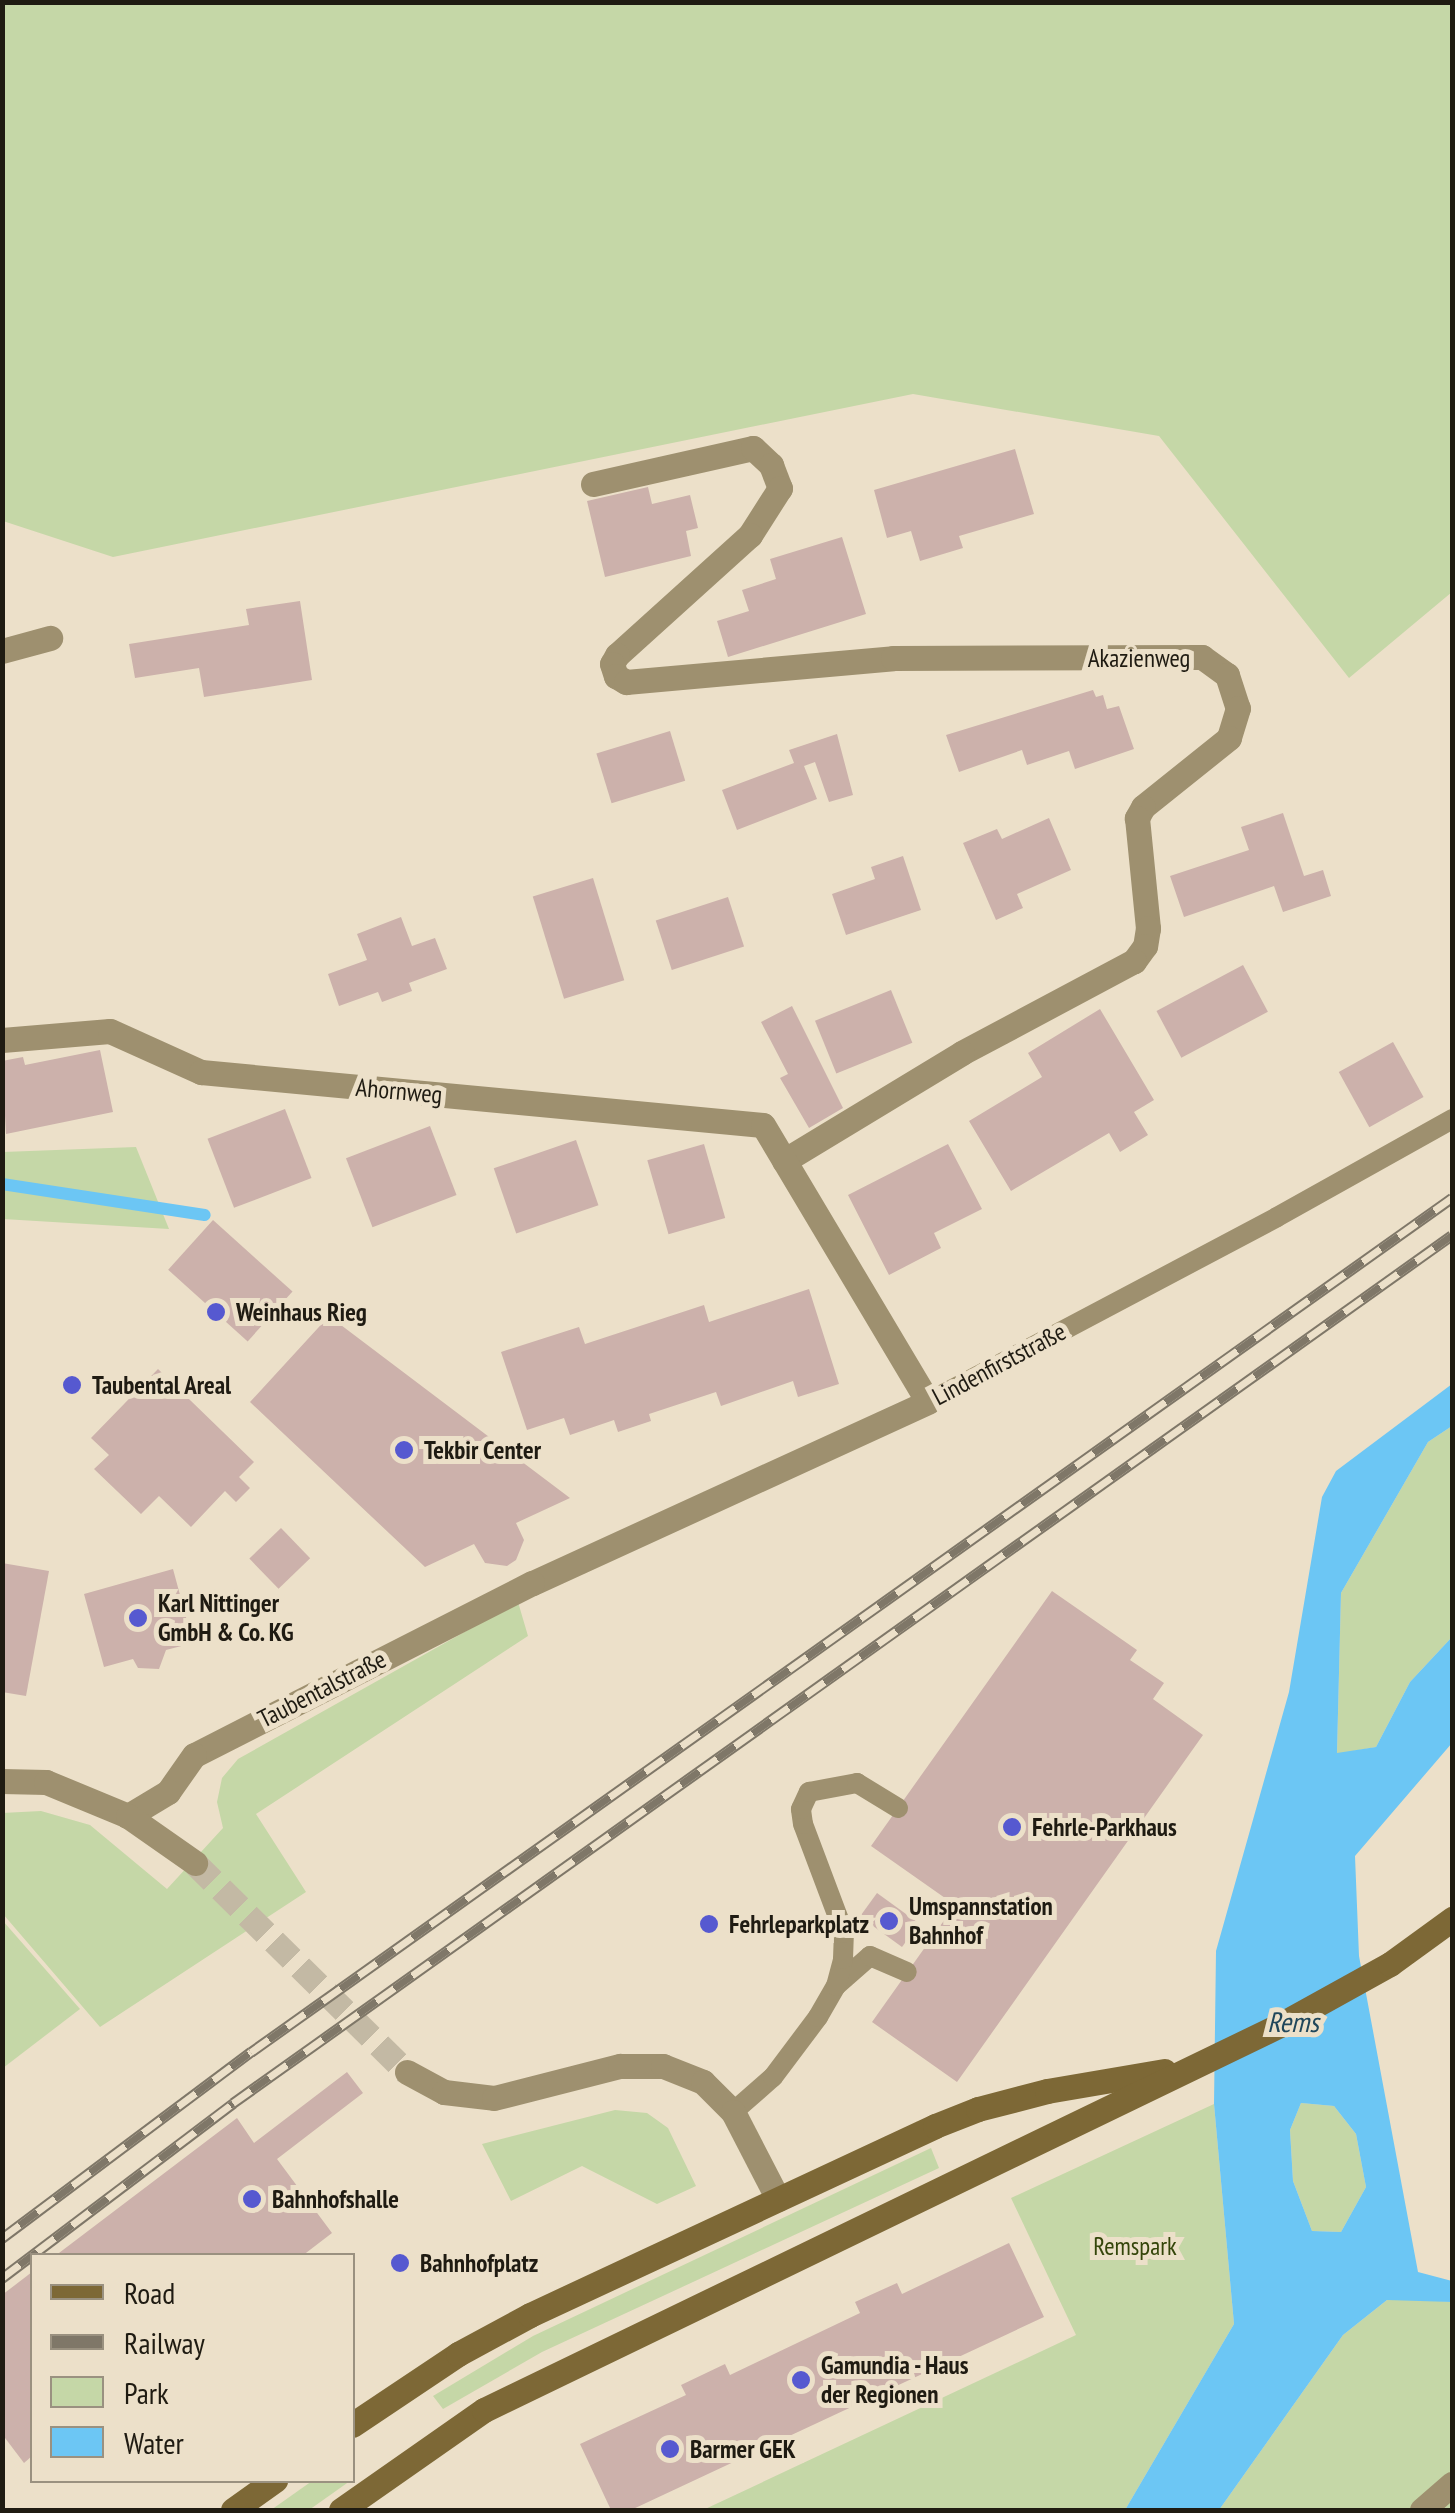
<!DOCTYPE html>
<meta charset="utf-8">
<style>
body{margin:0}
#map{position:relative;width:1455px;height:2513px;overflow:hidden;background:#ece0c9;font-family:"PT Sans Narrow",sans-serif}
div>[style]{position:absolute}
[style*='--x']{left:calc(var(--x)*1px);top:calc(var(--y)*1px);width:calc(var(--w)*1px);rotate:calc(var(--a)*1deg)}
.green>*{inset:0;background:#c5d7a7}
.water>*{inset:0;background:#6cc6f4}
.stream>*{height:12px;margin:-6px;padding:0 6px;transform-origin:6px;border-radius:6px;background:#6cc6f4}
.building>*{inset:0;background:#ccb1ab;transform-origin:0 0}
.street-tunnel>*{height:25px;margin-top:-12.5px;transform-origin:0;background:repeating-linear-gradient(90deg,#c3b9a4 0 25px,transparent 0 37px)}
.lane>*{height:20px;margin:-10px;padding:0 10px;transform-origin:10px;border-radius:10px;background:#9e906f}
.street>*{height:25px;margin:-12.5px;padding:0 12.5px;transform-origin:12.5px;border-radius:12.5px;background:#9e906f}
.secondary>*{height:25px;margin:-12.5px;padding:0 12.5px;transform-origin:12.5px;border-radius:12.5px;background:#7d6836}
.rail>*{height:11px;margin-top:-5.5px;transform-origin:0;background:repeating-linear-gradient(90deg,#ece0c9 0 22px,#7f7768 0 44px);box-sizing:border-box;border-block:2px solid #7f7768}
.dots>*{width:28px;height:28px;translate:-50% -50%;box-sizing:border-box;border:5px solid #ece0c9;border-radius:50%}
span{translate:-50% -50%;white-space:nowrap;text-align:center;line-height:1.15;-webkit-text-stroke:10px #ece0c9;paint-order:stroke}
.street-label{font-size:25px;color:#1f1b12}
.poi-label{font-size:25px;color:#1f1b12;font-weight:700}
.left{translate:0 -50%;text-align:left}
.park-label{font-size:25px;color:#34450a}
.water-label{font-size:28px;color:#20475b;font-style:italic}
.frame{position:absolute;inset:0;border:5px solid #1f1b12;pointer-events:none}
.legend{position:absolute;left:30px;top:2253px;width:325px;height:230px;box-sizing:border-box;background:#ece0c9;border:2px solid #9a9180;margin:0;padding:12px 18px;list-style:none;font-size:30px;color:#1f1b12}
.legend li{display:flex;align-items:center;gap:20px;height:50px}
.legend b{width:50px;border:2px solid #9a9180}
</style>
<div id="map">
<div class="green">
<i style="clip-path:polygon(3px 2px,1452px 3px,1452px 592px,1349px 678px,1159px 436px,913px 394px,113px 557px,3px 521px)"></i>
<i style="clip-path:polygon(136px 1147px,169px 1229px,3px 1219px,3px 1152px)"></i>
<i style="clip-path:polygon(1452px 1426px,1452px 1637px,1410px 1682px,1376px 1747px,1337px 1754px,1341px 1593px,1428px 1442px)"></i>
<i style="clip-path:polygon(518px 1602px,528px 1636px,256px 1814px,306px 1892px,100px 2027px,3px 1914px,2px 1813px,41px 1811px,90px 1825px,167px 1889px,223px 1828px,217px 1802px,222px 1778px,238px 1759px)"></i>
<i style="clip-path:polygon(3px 1921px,80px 2009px,3px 2068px)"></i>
<i style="clip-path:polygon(1301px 2103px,1334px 2106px,1356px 2134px,1366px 2187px,1341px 2232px,1312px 2231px,1293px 2181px,1290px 2130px)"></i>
<i style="clip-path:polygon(1214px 2104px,1234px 2324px,1125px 2510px,703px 2510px,1076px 2335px,1011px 2198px)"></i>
<i style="clip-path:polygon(615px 2110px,647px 2113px,668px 2128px,696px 2186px,657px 2204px,582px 2166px,511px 2201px,482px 2144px)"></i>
<i style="clip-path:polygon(931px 2148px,939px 2168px,542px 2352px,443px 2409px,433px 2396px,533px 2336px)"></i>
<i style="clip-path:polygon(1401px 2298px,1452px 2302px,1452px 2510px,1219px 2510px,1343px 2335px,1387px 2300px)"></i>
<i style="clip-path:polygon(312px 2481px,350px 2481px,309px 2510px,271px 2510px)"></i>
</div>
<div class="water">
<i style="clip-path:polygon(evenodd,1452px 1384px,1452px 1426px,1428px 1442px,1341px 1593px,1337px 1753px,1376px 1747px,1410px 1682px,1452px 1637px,1452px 1743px,1355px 1856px,1359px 1956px,1418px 2272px,1452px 2281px,1452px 2302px,1387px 2300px,1343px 2335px,1219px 2510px,1125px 2510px,1234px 2324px,1214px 2104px,1216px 1951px,1289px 1692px,1322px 1497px,1336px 1471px,1452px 1384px,1301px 2103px,1334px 2106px,1356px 2134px,1366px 2187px,1341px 2232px,1312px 2231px,1293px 2181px,1290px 2130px,1301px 2103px)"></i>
</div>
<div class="stream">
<i style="--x:2;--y:1184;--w:205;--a:8.7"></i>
</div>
<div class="building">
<i style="clip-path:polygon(1015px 449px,1034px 514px,959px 536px,963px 548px,920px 561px,911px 531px,887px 538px,874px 490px)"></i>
<i style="clip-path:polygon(648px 487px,652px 504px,690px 495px,698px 528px,686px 531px,691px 556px,605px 577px,587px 501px)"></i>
<i style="clip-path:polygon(842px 537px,866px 614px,728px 657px,717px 621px,749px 611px,742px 590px,776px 579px,770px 559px)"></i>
<i style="clip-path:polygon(300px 601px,312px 680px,204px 697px,199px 668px,135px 678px,129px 644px,249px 625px,246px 609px)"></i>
<i style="clip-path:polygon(1093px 690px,1096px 697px,1103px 695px,1107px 709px,1119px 706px,1134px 749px,1075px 769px,1069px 751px,1027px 765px,1022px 750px,959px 772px,946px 735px)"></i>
<i style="left:670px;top:731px;width:52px;height:77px;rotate:73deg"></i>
<i style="clip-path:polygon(837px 734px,853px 795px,829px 802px,815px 762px,804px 766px,817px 799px,737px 830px,722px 790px,794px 763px,789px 750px)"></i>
<i style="clip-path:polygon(1283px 813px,1304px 876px,1323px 870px,1331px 896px,1283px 912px,1274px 886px,1184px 917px,1170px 876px,1249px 850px,1241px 827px)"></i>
<i style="clip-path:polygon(1049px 818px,1071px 870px,1017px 894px,1023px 908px,996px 920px,963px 843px,997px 829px,1002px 839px)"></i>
<i style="clip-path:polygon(903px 856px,921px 910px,846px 935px,832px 894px,875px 879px,871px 867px)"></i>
<i style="left:593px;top:878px;width:107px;height:63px;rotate:73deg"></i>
<i style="left:728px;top:897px;width:52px;height:76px;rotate:72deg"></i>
<i style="clip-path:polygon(401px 917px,412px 946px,435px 938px,447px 969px,409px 983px,412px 991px,382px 1002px,378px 992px,339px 1006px,328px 974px,367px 960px,357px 934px)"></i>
<i style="left:1243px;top:965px;width:53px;height:98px;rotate:62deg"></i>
<i style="left:891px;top:990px;width:57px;height:82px;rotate:68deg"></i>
<i style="clip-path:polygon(792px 1006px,843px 1108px,809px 1128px,780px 1078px,788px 1074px,761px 1022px)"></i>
<i style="clip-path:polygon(1100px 1009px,1154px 1100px,1134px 1112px,1148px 1135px,1120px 1152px,1109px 1133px,1011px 1191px,969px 1121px,1042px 1077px,1028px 1053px)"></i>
<i style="left:1393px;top:1042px;width:63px;height:62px;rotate:61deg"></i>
<i style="clip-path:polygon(100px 1050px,113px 1112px,6px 1134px,2px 1061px,23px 1057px,25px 1065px)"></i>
<i style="left:285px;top:1109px;width:74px;height:83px;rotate:69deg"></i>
<i style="left:430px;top:1126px;width:74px;height:90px;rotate:69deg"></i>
<i style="left:576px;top:1140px;width:69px;height:87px;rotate:71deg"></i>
<i style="left:704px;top:1144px;width:77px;height:59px;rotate:74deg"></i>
<i style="clip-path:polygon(948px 1144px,982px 1209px,934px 1233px,941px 1248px,889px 1275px,848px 1195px)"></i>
<i style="left:213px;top:1220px;width:107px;height:67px;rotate:42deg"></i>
<i style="clip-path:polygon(809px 1289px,839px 1384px,798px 1397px,793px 1381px,721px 1406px,716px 1392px,649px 1414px,651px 1421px,618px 1432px,614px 1420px,570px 1435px,564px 1418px,527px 1430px,501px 1352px,579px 1327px,585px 1344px,704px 1305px,709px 1322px)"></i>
<i style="clip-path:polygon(329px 1316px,570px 1498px,516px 1523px,524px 1540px,516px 1560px,507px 1566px,485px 1563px,474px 1544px,425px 1567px,250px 1402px)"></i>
<i style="clip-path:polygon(158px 1369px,254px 1462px,239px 1477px,250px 1488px,236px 1502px,225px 1491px,191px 1527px,159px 1496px,141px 1514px,94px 1469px,109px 1455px,91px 1438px)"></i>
<i style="left:281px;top:1528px;width:42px;height:44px;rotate:46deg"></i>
<i style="clip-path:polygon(2px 1563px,49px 1571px,26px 1696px,2px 1692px)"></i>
<i style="clip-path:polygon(173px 1569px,193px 1643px,166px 1650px,159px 1669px,138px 1668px,133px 1659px,104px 1667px,84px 1594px)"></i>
<i style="clip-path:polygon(1052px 1591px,1137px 1650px,1130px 1660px,1164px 1683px,1153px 1699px,1203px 1735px,957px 2082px,872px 2022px,955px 1905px,871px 1846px)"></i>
<i style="left:877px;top:1893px;width:52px;height:29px;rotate:36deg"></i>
<i style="clip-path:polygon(347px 2072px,363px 2093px,277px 2159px,332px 2233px,302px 2256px,55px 2256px,237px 2118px,254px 2143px)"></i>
<i style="clip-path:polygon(1009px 2243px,1044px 2317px,631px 2510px,611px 2510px,580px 2444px,686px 2395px,681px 2385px,725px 2364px,730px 2375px,860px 2313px,855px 2302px,897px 2283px,902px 2294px)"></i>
<i style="clip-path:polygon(32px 2272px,32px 2456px,24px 2463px,2px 2434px,2px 2295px)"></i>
</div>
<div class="street-tunnel">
<i style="--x:195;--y:1863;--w:298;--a:44.6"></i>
</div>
<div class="lane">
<i style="--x:928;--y:1402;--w:395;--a:-27.9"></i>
<i style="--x:1277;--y:1217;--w:201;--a:-29.2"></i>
<i style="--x:837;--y:1985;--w:44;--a:-41.3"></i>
<i style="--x:870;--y:1956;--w:40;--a:23.4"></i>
<i style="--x:733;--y:2112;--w:53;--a:-41.2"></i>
<i style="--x:773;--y:2077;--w:75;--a:-53.1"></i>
<i style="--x:818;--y:2017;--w:36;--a:-60"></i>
<i style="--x:836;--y:1986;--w:28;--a:-75"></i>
<i style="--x:843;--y:1959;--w:26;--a:-88"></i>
<i style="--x:844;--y:1933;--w:116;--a:-110.6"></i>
<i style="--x:803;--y:1824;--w:15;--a:-98"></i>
<i style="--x:801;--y:1809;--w:19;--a:-65"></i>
<i style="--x:809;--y:1792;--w:49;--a:-10.6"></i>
<i style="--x:857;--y:1783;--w:48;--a:31.4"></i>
</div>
<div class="street">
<i style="--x:593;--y:484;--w:164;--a:-12.7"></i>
<i style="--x:753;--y:448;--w:25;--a:43"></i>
<i style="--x:771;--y:465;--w:25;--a:69"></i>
<i style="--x:780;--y:488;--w:56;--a:122.6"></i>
<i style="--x:750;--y:535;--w:179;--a:137.9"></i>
<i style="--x:617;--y:655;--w:10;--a:119"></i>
<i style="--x:612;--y:664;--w:13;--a:72"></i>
<i style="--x:616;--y:676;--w:12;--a:31"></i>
<i style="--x:626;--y:682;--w:268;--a:-5.1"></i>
<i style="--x:893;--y:658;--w:309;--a:-0.2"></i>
<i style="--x:1202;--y:657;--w:31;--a:36"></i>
<i style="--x:1227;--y:675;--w:35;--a:72"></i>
<i style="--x:1238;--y:708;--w:31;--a:107"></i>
<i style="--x:1229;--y:738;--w:110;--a:141.3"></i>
<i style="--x:1143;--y:807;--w:13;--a:119"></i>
<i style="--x:1137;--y:818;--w:111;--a:84.3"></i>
<i style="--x:1148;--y:928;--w:18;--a:99"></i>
<i style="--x:1145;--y:946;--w:19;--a:126"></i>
<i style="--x:1134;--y:961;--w:195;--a:151.9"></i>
<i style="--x:962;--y:1053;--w:208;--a:148.8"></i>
<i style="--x:2;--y:651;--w:50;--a:-15.2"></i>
<i style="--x:2;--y:1040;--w:108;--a:-4.8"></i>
<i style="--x:110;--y:1031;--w:100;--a:24.3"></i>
<i style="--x:201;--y:1072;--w:564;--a:5.39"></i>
<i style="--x:763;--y:1125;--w:322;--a:59.2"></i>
<i style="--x:928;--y:1402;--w:435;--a:155.4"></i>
<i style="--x:532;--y:1583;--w:379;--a:153"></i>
<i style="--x:194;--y:1755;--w:45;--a:125.1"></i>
<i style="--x:168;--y:1792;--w:47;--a:149"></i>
<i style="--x:2;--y:1781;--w:44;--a:1.3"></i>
<i style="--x:46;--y:1782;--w:89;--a:22.5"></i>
<i style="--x:128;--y:1816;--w:82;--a:35"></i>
<i style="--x:407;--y:2072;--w:42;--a:28.4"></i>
<i style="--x:444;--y:2092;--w:50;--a:6.8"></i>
<i style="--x:494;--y:2098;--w:130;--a:-14.3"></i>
<i style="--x:620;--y:2066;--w:43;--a:0"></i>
<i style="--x:663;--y:2066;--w:43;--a:21.8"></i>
<i style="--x:703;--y:2082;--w:42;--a:45"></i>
<i style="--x:733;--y:2112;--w:98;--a:62.7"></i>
<i style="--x:1422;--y:2510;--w:40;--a:-41"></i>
</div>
<div class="secondary">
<i style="--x:352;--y:2425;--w:128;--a:-33.8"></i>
<i style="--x:458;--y:2354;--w:82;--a:-28.4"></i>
<i style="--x:530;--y:2315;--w:447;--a:-25"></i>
<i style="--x:935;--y:2126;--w:46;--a:-21.6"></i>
<i style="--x:978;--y:2109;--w:71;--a:-14.6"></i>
<i style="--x:1047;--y:2091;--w:119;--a:-9.7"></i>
<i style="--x:233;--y:2510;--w:52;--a:-35.5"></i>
<i style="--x:341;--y:2510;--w:174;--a:-35"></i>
<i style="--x:484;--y:2410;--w:884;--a:-25.81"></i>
<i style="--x:1280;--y:2025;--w:126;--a:-29"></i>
<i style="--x:1390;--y:1964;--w:77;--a:-36"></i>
</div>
<div class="rail">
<i style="--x:2;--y:2238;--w:311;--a:-36.8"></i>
<i style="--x:251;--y:2052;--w:1474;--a:-35.42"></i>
<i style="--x:2;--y:2278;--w:290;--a:-37.1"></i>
<i style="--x:233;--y:2103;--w:1496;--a:-35.45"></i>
</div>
<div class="dots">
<i style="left:216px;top:1312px;background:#5659d0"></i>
<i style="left:72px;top:1385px;background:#5659d0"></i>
<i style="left:404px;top:1450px;background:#5659d0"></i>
<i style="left:138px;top:1618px;background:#5659d0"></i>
<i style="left:1012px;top:1827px;background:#5659d0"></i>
<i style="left:889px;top:1921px;background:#5659d0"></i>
<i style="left:709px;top:1924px;background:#5659d0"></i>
<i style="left:252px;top:2199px;background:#5659d0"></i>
<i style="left:400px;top:2263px;background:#5659d0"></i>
<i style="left:801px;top:2380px;background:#5659d0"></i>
<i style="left:670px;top:2449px;background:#5659d0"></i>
</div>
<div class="street-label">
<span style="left:1139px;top:658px">Akazienweg</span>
<span style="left:399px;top:1091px;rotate:5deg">Ahornweg</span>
<span style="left:999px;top:1364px;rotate:-28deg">Lindenfirststraße</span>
<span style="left:322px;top:1689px;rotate:-27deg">Taubentalstraße</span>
</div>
<div class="poi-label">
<span class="left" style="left:236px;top:1312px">Weinhaus Rieg</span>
<span class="left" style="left:92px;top:1385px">Taubental Areal</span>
<span class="left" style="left:424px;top:1450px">Tekbir Center</span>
<span class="left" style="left:158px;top:1618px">Karl Nittinger<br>GmbH &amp; Co. KG</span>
<span class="left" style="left:1032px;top:1827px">Fehrle-Parkhaus</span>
<span class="left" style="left:909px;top:1921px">Umspannstation<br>Bahnhof</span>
<span class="left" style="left:729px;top:1924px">Fehrleparkplatz</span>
<span class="left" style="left:272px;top:2199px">Bahnhofshalle</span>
<span class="left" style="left:420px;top:2263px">Bahnhofplatz</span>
<span class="left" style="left:821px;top:2380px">Gamundia - Haus<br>der Regionen</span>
<span class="left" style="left:690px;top:2449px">Barmer GEK</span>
</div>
<div class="park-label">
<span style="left:1135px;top:2246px">Remspark</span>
</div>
<div class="water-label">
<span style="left:1293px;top:2022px">Rems</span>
</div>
<div class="frame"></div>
<ul class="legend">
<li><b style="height:12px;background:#7d6836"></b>Road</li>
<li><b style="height:12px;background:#7f7768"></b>Railway</li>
<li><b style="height:28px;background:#c5d7a7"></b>Park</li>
<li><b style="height:28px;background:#6cc6f4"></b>Water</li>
</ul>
</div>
